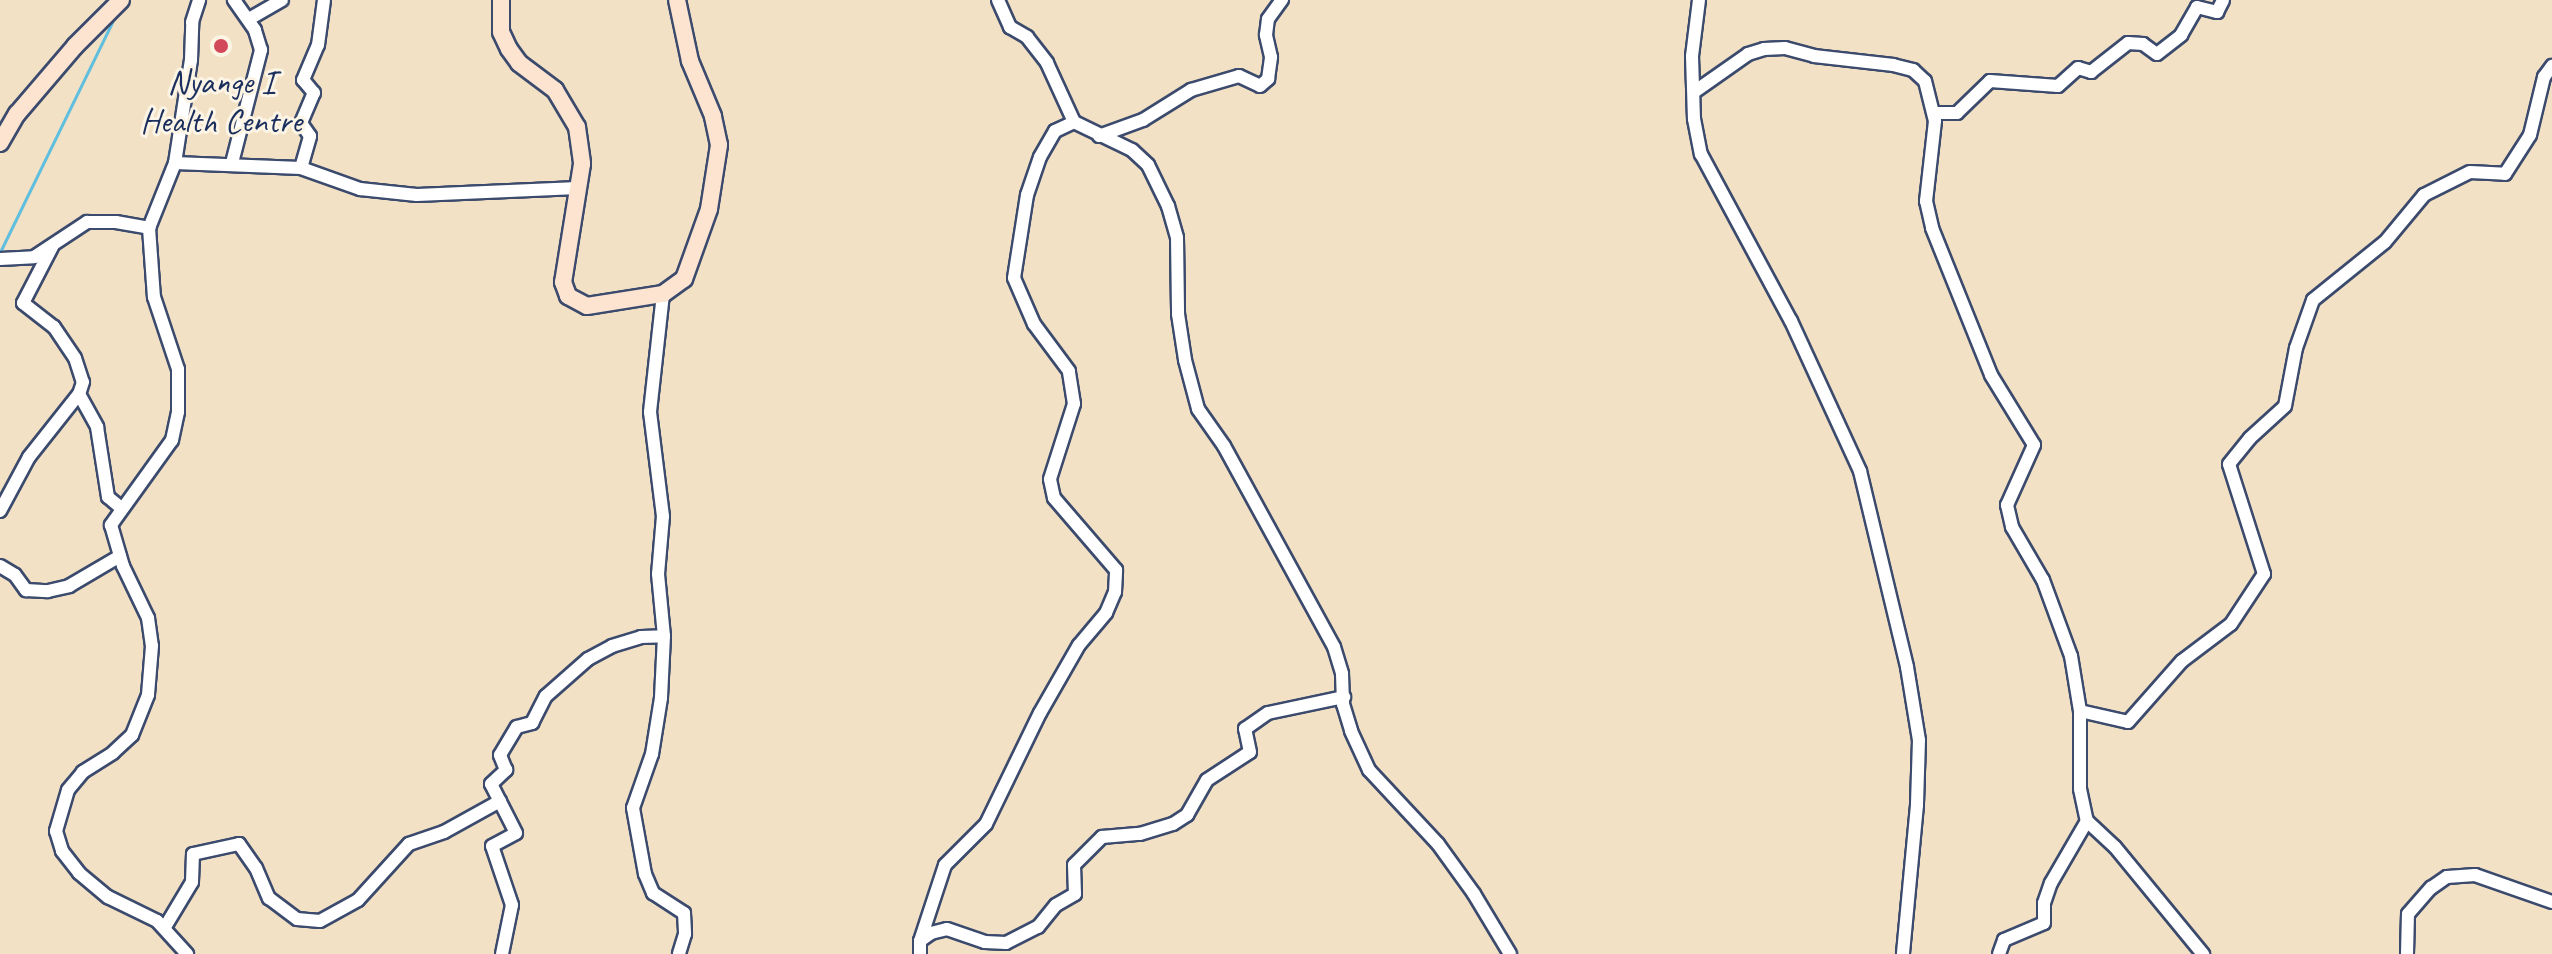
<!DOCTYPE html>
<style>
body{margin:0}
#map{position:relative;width:2552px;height:954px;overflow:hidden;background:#f2e1c4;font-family:Caveat,sans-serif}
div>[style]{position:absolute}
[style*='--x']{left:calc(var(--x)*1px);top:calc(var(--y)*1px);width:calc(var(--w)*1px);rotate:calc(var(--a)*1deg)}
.stream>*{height:3px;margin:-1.5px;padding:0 1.5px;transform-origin:1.5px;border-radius:1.5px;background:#60bede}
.roads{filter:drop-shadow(2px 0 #3b4a6d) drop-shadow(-2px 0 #3b4a6d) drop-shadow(0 2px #3b4a6d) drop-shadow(0 -2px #3b4a6d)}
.minor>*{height:12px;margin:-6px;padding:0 6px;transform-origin:6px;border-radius:6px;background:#fff}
.secondary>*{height:16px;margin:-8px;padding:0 8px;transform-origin:8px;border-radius:8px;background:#fde4d0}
.dots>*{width:22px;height:22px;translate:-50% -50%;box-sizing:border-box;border:4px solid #fcf5e5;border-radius:50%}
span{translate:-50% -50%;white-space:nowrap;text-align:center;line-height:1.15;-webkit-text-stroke:6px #fcf5e5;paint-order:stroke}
.poi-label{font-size:34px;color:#1b2f5e}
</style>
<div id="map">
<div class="stream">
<i style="--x:0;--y:252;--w:260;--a:-64"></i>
</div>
<div class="roads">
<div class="minor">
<i style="--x:998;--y:0;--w:30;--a:66"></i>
<i style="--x:1010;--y:27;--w:20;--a:30"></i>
<i style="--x:1027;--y:37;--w:33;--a:52"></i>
<i style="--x:1047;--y:63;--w:65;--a:65.4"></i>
<i style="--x:1074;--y:122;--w:64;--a:25.8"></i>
<i style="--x:1132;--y:150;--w:22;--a:43"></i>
<i style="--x:1148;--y:165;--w:46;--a:64"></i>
<i style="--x:1168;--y:206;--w:33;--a:74"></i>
<i style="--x:1177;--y:238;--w:76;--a:89.2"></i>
<i style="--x:1178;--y:314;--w:47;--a:81.3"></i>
<i style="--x:1185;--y:360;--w:51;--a:75.1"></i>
<i style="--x:1198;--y:409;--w:45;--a:54.9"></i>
<i style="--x:1224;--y:446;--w:229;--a:61.3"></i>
<i style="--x:1334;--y:647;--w:28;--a:73"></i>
<i style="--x:1342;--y:674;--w:30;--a:88"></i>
<i style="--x:1343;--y:704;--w:28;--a:73"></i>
<i style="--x:1351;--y:731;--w:43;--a:65.2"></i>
<i style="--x:1369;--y:770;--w:101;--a:47"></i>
<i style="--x:1438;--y:844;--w:62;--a:54.2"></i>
<i style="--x:1474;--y:894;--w:70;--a:59"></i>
<i style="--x:1699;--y:0;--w:56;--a:97.1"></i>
<i style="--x:1692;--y:56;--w:63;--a:88.2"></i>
<i style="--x:1694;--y:119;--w:36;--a:79"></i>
<i style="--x:1701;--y:154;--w:190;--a:61.7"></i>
<i style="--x:1791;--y:321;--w:165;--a:65.3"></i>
<i style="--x:1860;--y:471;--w:202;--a:76.5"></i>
<i style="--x:1907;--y:667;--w:74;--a:80.7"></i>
<i style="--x:1919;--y:740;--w:65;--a:91.8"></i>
<i style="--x:1917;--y:805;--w:150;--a:95.4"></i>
<i style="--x:249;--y:19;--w:38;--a:-30"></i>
<i style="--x:1694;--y:92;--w:66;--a:-35.1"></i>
<i style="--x:1748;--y:54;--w:17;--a:-17"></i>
<i style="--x:1764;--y:49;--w:21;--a:-3"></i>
<i style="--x:1785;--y:48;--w:30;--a:15"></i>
<i style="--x:1814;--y:56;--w:80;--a:6.5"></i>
<i style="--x:1893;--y:65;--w:21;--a:14"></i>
<i style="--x:1913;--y:70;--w:16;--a:43"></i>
<i style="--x:1925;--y:81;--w:41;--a:76"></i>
<i style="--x:1935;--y:121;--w:81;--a:96.4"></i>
<i style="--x:1926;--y:201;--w:28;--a:77"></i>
<i style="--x:1932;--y:228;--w:158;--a:68.1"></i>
<i style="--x:1991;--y:375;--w:82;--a:58.4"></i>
<i style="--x:2034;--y:445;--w:66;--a:114.2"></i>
<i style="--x:2007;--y:505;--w:23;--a:77"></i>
<i style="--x:2012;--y:527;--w:61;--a:59.7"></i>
<i style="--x:2043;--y:580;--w:81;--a:69.8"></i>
<i style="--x:2071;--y:656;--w:56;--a:80.7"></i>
<i style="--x:2080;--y:711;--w:78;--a:90"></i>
<i style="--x:2080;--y:789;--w:33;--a:78"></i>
<i style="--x:2087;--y:821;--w:38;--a:43"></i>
<i style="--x:2115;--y:847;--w:139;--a:50.6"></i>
<i style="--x:1934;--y:113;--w:23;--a:0"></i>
<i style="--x:1957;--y:113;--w:46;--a:-44.1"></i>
<i style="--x:1990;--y:81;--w:68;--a:4.2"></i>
<i style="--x:2058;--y:86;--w:27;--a:-42"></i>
<i style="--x:2078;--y:68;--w:14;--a:17"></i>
<i style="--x:2091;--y:72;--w:47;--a:-38.1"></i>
<i style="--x:2128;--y:43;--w:15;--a:4"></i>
<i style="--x:2143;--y:44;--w:17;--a:36"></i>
<i style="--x:2157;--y:54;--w:31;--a:-38"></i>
<i style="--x:2181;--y:35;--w:32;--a:-60"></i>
<i style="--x:2197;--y:7;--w:21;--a:14"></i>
<i style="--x:2217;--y:12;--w:13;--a:-63"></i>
<i style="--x:1099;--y:136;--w:47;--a:-20"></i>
<i style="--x:1143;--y:120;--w:57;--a:-32"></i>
<i style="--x:1191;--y:90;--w:50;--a:-16.3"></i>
<i style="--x:1239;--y:76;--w:23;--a:25"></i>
<i style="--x:1260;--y:86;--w:11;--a:-41"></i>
<i style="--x:1268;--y:79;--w:22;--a:-82"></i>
<i style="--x:1271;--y:57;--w:23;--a:-103"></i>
<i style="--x:1266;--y:35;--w:16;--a:-83"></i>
<i style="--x:1268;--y:19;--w:24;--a:-54"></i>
<i style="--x:175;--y:163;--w:126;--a:2.3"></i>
<i style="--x:301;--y:168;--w:63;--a:19.6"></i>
<i style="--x:360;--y:189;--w:57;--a:6"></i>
<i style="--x:417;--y:195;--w:161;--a:-2.5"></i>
<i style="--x:232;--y:163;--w:117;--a:-75.6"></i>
<i style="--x:261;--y:50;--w:21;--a:-107"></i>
<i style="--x:255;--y:30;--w:37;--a:-125"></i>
<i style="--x:301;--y:168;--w:33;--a:-74"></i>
<i style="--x:310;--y:136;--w:16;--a:-125"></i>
<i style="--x:301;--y:123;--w:33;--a:-67"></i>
<i style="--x:314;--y:93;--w:17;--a:-130"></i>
<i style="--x:303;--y:80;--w:38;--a:-67"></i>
<i style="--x:318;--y:45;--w:45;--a:-82.4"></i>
<i style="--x:149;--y:228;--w:70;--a:-68.2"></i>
<i style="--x:175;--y:163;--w:104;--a:-81.2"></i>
<i style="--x:191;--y:60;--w:38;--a:-88"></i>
<i style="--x:192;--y:22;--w:23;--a:-72"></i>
<i style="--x:52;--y:247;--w:63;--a:117.4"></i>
<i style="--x:23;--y:303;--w:39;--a:38"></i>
<i style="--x:54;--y:327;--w:37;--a:56"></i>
<i style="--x:75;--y:358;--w:25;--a:72"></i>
<i style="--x:83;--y:382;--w:13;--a:108"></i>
<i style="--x:79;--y:394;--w:38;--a:61"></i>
<i style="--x:97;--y:427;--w:71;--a:81.1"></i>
<i style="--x:108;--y:497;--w:17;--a:40"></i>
<i style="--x:0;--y:259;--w:34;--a:-3"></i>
<i style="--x:34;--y:257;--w:64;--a:-33.4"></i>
<i style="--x:87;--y:222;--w:29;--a:0"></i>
<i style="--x:116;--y:222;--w:34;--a:10"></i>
<i style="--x:149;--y:228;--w:69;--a:85.9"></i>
<i style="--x:154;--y:297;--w:76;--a:71.6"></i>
<i style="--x:178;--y:369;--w:43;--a:90"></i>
<i style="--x:178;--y:412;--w:29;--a:102"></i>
<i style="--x:172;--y:440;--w:105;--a:125.7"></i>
<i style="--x:111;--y:525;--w:43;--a:73.7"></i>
<i style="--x:123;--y:566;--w:58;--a:64.3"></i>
<i style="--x:148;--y:618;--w:28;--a:82"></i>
<i style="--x:152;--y:646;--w:49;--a:94.7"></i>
<i style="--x:148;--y:695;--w:43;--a:111.8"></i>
<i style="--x:132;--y:735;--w:26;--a:137"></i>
<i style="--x:113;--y:753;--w:36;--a:148"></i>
<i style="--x:83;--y:772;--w:23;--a:130"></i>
<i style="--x:68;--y:790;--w:43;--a:106.3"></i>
<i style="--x:56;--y:831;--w:21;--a:73"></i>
<i style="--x:62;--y:851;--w:28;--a:52"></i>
<i style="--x:79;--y:873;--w:38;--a:40"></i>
<i style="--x:108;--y:897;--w:55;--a:26.1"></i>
<i style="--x:157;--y:921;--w:45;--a:47.7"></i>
<i style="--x:663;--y:294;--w:119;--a:96.3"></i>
<i style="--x:650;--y:412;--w:105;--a:82.9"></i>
<i style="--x:663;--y:516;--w:58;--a:94.9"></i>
<i style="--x:658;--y:574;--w:62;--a:84.5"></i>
<i style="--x:664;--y:636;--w:62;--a:92.8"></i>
<i style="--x:661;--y:698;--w:57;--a:99.1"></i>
<i style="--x:652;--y:754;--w:57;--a:109.4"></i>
<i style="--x:633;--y:808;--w:67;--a:79.7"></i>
<i style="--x:645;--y:874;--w:21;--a:67"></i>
<i style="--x:653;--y:893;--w:37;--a:33"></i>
<i style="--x:684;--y:913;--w:21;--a:87"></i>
<i style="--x:685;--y:934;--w:21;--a:107"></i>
<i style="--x:0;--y:511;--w:61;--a:-61.8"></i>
<i style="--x:29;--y:457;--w:80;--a:-51.6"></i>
<i style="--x:0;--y:566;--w:17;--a:31"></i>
<i style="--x:15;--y:575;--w:19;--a:54"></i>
<i style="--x:26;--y:590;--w:22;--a:3"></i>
<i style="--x:48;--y:591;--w:22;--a:-13"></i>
<i style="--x:69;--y:586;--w:59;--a:-30.5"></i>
<i style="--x:2080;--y:711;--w:49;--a:12.9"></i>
<i style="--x:2128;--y:722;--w:81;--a:-48.5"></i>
<i style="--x:2182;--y:661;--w:61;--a:-37.1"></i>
<i style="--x:2231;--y:624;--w:60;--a:-56.6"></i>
<i style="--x:2264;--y:574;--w:115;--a:-107.7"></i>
<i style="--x:2229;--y:464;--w:33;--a:-51"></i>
<i style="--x:2250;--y:438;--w:47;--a:-42.4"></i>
<i style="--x:2285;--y:406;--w:59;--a:-79.3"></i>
<i style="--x:2296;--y:348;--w:51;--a:-70.5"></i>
<i style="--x:2313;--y:300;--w:92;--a:-38.9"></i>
<i style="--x:2385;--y:242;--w:61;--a:-50.3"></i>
<i style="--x:2424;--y:195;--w:51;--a:-26.6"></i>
<i style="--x:2470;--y:172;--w:35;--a:3"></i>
<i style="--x:2505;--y:174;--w:46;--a:-57.3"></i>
<i style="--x:2530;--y:135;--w:60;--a:-76.4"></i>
<i style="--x:2544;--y:77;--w:14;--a:-54"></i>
<i style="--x:165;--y:927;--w:52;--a:-59"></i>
<i style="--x:192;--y:882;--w:28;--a:-88"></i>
<i style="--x:193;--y:854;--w:47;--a:-12.3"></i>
<i style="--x:239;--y:844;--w:29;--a:55"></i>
<i style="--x:256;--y:868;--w:33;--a:67"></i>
<i style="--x:269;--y:898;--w:35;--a:37"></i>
<i style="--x:297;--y:919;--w:23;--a:5"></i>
<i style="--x:320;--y:921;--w:43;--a:-28.9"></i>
<i style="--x:358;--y:900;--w:76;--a:-47.7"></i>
<i style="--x:409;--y:844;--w:37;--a:-19"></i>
<i style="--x:444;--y:832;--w:64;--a:-29"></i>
<i style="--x:920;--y:941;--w:14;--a:-36"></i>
<i style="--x:931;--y:933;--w:16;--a:-14"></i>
<i style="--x:947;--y:929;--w:40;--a:18.9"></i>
<i style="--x:985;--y:942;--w:21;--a:3"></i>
<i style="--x:1006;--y:943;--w:36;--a:-27"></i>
<i style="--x:1038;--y:927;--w:28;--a:-51"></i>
<i style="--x:1056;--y:905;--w:22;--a:-30"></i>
<i style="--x:1075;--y:894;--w:29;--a:-92"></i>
<i style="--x:1074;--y:865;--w:40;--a:-45"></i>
<i style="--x:1102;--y:837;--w:38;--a:-5"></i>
<i style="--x:1140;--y:834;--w:34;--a:-17"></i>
<i style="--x:1173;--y:824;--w:17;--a:-33"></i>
<i style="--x:1187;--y:815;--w:40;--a:-60.3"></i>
<i style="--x:1207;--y:780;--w:51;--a:-33.1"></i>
<i style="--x:1250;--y:752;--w:24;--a:-102"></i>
<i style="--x:1245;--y:729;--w:28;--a:-35"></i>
<i style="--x:1268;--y:713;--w:78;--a:-11.9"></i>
<i style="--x:502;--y:954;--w:50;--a:-78.5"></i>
<i style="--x:512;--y:905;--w:62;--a:-108.7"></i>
<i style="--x:492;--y:846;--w:27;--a:-28"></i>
<i style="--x:516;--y:833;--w:55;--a:-117"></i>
<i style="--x:491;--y:784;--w:21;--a:-43"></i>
<i style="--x:506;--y:770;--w:16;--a:-112"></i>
<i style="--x:500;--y:755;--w:33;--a:-59"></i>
<i style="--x:517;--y:727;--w:16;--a:-15"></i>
<i style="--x:532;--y:723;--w:30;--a:-63"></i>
<i style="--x:546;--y:696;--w:56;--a:-41.4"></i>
<i style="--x:588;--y:659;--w:27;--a:-28"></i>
<i style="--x:612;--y:646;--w:30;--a:-17"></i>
<i style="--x:641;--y:637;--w:23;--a:-2"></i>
<i style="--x:920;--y:954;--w:13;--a:-90"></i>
<i style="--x:920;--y:941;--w:80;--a:-71.8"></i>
<i style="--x:945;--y:865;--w:58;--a:-45"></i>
<i style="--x:986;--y:824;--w:123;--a:-64.1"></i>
<i style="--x:1040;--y:713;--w:78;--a:-60.2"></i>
<i style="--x:1079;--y:645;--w:42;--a:-49.8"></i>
<i style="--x:1106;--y:613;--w:23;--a:-67"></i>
<i style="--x:1115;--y:592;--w:22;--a:-87"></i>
<i style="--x:1116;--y:570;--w:95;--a:-130.7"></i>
<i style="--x:1054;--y:498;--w:19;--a:-102"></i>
<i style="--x:1050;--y:479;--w:79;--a:-72.3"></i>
<i style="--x:1074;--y:404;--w:33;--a:-99"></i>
<i style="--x:1069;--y:371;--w:59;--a:-126.7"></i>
<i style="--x:1034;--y:324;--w:50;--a:-113.5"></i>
<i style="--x:1014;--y:278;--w:84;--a:-81.1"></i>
<i style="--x:1027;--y:195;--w:40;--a:-71.1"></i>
<i style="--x:1040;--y:157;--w:30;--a:-60"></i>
<i style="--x:1055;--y:131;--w:21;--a:-25"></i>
<i style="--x:1999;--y:954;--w:15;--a:-70"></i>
<i style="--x:2004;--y:940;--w:43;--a:-23"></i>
<i style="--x:2044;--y:923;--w:20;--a:-90"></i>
<i style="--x:2044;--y:903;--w:21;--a:-71"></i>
<i style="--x:2051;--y:883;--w:72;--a:-59.9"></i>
<i style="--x:2407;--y:954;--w:40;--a:-88.6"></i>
<i style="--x:2408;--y:914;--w:35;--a:-49"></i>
<i style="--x:2431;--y:888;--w:19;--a:-35"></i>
<i style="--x:2447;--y:877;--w:28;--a:-4"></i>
<i style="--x:2475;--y:875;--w:82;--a:19.3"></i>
</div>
<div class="secondary">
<i style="--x:501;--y:0;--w:32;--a:90"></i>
<i style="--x:501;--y:32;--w:19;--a:65"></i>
<i style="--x:509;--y:49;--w:17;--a:54"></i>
<i style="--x:519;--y:63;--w:45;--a:36.9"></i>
<i style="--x:555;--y:90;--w:43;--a:59.3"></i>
<i style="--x:577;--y:127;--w:37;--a:82"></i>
<i style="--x:582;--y:164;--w:120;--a:99.1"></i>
<i style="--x:563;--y:282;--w:15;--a:70"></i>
<i style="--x:568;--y:296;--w:21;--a:28"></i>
<i style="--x:587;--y:306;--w:77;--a:-9"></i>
<i style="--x:663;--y:294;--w:26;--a:-36"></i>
<i style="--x:684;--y:279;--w:74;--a:-70.3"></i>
<i style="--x:709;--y:209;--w:65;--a:-81.1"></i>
<i style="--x:719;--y:145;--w:30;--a:-102"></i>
<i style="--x:713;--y:116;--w:60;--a:-112.7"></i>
<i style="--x:690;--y:61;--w:62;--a:-102"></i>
<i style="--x:0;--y:143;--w:34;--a:-60"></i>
<i style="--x:17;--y:114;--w:89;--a:-49.5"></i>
<i style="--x:75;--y:46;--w:65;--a:-45"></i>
</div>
</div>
<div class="dots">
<i style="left:221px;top:46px;background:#d1495b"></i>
</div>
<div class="poi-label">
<span style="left:221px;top:101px">Nyange I<br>Health Centre</span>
</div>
</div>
